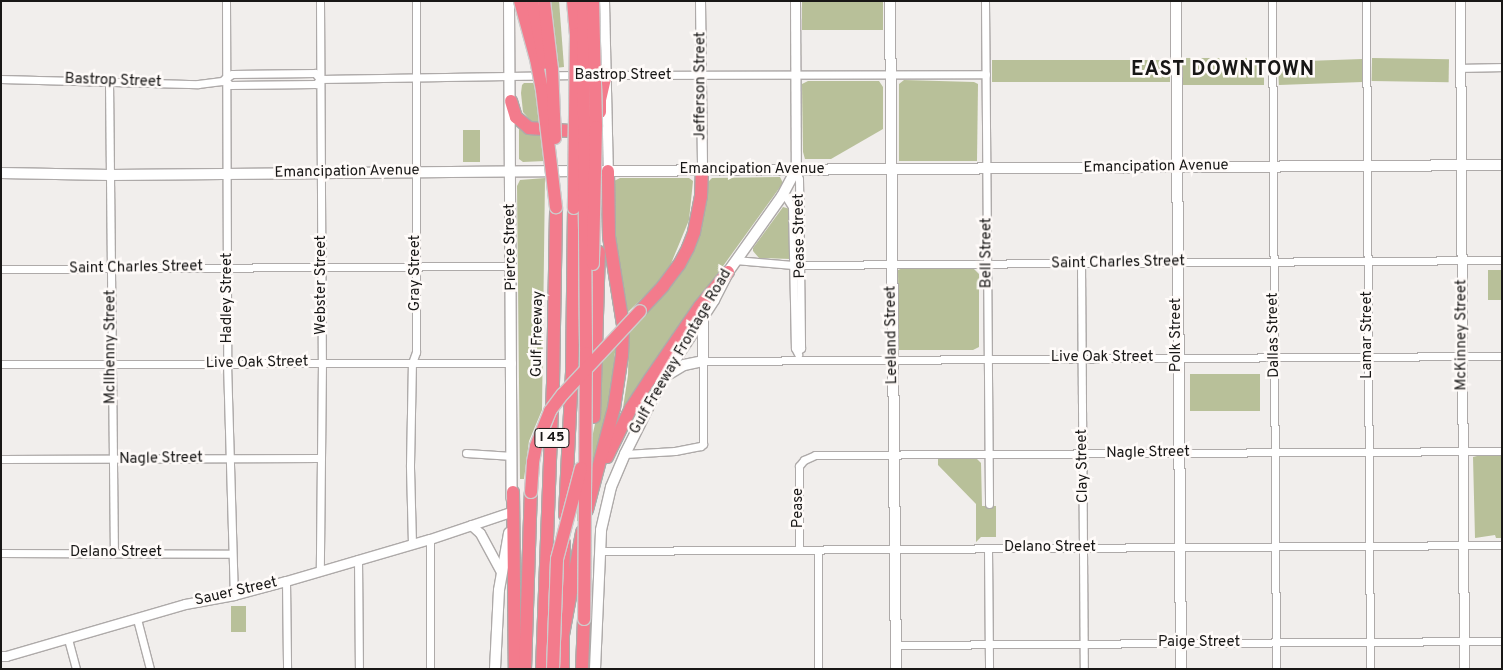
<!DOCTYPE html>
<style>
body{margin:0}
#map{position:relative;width:1503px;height:670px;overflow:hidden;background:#f1eeec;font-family:Overpass,sans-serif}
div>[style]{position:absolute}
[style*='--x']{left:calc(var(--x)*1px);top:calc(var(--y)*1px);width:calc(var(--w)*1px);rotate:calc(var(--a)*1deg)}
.green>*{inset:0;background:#b8c099;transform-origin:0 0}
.roads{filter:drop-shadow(1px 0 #aeaaa9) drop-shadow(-1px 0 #aeaaa9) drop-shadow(0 1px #aeaaa9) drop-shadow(0 -1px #aeaaa9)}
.minor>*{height:7px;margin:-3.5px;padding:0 3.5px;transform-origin:3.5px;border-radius:3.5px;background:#fff}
.tertiary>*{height:9px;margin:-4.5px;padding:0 4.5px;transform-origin:4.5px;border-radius:4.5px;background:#fff}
.secondary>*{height:10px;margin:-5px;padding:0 5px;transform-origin:5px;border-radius:5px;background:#fff}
.motorway>*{height:12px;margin:-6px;padding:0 6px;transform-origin:6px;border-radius:6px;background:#f37b8c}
.bridges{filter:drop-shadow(1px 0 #ccc) drop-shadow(-1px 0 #ccc) drop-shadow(0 1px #ccc) drop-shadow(0 -1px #ccc)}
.motorway-bridge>*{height:12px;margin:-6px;padding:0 6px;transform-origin:6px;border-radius:6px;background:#f37b8c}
span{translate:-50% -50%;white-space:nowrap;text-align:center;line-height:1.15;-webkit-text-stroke:5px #fffbf9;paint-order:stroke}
.shield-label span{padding:1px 4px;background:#fffbf9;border:1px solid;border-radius:4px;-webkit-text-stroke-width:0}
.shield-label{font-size:14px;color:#181716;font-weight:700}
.street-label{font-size:15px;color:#181716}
.district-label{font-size:20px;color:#181716;font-weight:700;letter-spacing:1px}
.frame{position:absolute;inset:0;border:2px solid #181716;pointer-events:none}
</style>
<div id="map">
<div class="green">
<i style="clip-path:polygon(547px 1px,559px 1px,564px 67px,555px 68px)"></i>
<i style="left:802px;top:1px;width:81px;height:29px"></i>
<i style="left:1264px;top:58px;width:27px;height:83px;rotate:90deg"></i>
<i style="left:1372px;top:58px;width:77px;height:23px;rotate:1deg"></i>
<i style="left:1362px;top:59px;width:23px;height:84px;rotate:88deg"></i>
<i style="left:992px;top:60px;width:178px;height:22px"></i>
<i style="clip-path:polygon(904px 80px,974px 82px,978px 84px,977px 161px,899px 161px,899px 84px)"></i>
<i style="clip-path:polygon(808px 81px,879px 81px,883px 87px,883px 129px,831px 159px,805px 159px,803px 152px,802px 84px)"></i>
<i style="clip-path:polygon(524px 83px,535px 83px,541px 125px,531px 121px,523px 112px,521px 93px,522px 85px)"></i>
<i style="clip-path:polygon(519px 129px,533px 135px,542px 135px,545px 161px,523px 162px,519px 159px)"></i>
<i style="left:463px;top:130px;width:17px;height:32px"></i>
<i style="clip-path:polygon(780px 177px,783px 183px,700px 298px,626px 409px,623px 408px,628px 375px,629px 328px,679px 276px,688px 259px,705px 205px,708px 182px,712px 178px)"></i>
<i style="clip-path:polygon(545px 178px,542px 410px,529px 441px,524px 479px,520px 479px,517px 186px,520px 180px)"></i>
<i style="clip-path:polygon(620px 178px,689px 178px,693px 181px,689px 220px,670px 266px,655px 286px,628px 312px,614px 229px,614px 181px)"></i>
<i style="clip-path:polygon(783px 207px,790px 209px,790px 259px,759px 258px,753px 251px,753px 248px)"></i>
<i style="clip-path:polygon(972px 267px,979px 274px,979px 347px,973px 350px,899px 350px,898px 270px,903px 268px)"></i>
<i style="left:1502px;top:270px;width:30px;height:14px;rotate:90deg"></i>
<i style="clip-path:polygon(616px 342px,612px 383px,607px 408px,579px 521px,577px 521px,578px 491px,588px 457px,596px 419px,600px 360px)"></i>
<i style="left:1190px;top:374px;width:70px;height:37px"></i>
<i style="clip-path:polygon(1477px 456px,1502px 456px,1502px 538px,1496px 538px,1495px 535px,1475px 538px,1473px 457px)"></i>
<i style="clip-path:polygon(938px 459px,977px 459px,981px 463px,982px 506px,996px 506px,996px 537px,981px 537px,976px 542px,976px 504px,938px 465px)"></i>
<i style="left:231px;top:606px;width:15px;height:26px"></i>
</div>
<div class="roads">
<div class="minor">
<i style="--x:226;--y:1;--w:362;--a:89.8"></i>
<i style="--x:227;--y:363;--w:232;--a:88.3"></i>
<i style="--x:320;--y:1;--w:361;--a:89.7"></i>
<i style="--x:322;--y:362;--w:208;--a:90.6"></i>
<i style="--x:985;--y:1;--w:503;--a:89.54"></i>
<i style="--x:1272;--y:1;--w:668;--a:89.66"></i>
<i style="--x:1366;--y:1;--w:668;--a:89.66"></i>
<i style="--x:1460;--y:68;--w:42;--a:-1.4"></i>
<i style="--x:604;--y:75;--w:382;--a:-0.1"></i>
<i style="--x:1;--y:79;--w:197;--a:1.5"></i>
<i style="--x:198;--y:84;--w:24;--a:-7"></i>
<i style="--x:222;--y:81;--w:12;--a:-35"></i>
<i style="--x:232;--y:74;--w:83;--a:-0.7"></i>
<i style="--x:315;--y:73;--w:6;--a:51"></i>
<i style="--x:224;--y:79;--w:8;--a:45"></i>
<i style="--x:230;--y:85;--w:86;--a:-0.7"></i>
<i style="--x:316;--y:84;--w:6;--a:-51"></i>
<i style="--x:320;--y:79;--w:258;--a:-0.9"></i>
<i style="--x:109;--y:81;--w:472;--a:89.4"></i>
<i style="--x:796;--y:170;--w:9;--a:72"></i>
<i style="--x:799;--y:179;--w:169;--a:89.3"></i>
<i style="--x:801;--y:348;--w:4;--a:135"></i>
<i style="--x:784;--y:194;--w:15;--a:58"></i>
<i style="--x:792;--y:207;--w:141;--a:88.8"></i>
<i style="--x:795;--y:348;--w:7;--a:63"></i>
<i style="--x:735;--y:260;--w:58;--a:4.9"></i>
<i style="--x:793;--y:265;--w:709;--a:-0.4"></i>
<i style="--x:1081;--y:264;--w:405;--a:89.6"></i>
<i style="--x:1;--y:269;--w:511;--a:-0.34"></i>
<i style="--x:1;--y:364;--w:511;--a:-0.11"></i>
<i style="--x:466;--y:453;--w:46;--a:3.7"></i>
<i style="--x:625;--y:454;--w:50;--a:-3.4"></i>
<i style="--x:675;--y:451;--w:26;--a:-11"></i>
<i style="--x:701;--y:446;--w:3;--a:-45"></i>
<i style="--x:703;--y:444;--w:83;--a:-90"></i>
<i style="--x:703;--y:361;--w:799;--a:-0.36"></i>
<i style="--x:1;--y:459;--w:320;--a:-0.2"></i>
<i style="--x:430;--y:539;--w:130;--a:90"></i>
<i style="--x:412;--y:544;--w:79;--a:-91.5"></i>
<i style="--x:410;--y:465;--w:102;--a:-88.9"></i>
<i style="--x:412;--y:363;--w:12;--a:-70"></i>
<i style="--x:416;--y:352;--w:351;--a:-90"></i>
<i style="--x:988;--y:549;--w:120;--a:89.5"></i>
<i style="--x:799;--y:550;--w:84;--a:-90"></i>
<i style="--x:799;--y:466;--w:8;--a:-50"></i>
<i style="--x:804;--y:460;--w:12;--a:-24"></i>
<i style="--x:815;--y:455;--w:687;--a:-0.33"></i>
<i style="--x:818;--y:550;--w:119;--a:90"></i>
<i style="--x:599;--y:551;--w:903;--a:-0.38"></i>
<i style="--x:1;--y:553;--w:231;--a:0.2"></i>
<i style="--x:358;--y:559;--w:110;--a:89.5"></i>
<i style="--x:286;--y:581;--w:88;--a:89.3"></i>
<i style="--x:137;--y:619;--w:52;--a:75.4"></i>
<i style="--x:68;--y:639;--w:31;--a:75"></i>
<i style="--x:896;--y:645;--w:606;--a:-0.38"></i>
</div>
<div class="tertiary">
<i style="--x:604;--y:1;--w:170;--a:88.7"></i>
<i style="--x:700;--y:1;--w:169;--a:89.3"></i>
<i style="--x:795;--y:1;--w:169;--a:89.7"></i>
<i style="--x:1460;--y:1;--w:668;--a:89.66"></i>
<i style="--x:471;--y:525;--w:12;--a:42"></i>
<i style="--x:480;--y:533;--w:44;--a:61.7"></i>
<i style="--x:1;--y:656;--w:5;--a:0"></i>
<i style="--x:6;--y:656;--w:186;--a:-16.2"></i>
<i style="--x:185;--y:604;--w:50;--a:-10.4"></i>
<i style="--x:234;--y:595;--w:54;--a:-15.1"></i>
<i style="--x:286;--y:581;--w:150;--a:-16.3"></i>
<i style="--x:430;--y:539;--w:84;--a:-18.6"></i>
</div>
<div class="secondary">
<i style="--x:509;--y:1;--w:498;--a:89.7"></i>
<i style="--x:890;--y:1;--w:668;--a:89.49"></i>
<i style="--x:1176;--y:1;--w:668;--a:89.57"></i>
<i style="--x:602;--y:171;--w:900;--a:-0.38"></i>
<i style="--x:1;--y:173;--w:109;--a:1.1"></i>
<i style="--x:110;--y:175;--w:470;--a:-0.5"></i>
<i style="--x:669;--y:374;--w:17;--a:-31"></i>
<i style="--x:684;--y:365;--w:19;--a:-12"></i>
<i style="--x:703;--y:361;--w:43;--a:-90"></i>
<i style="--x:495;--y:669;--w:79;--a:-87.1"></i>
<i style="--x:499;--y:590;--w:58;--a:-80"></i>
<i style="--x:595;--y:669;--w:139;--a:-87.5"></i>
<i style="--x:601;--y:530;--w:44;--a:-76.9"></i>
<i style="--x:611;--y:487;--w:36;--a:-67"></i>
<i style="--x:625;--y:454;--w:80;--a:-63.4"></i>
<i style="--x:661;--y:382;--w:98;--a:-57.1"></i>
<i style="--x:714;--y:300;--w:31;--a:-63"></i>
<i style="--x:728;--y:272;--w:93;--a:-54.6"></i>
<i style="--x:782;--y:196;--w:30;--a:-62"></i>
</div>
<div class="motorway">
<i style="--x:511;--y:101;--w:17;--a:73"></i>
<i style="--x:516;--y:117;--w:17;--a:40"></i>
<i style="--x:529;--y:128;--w:55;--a:4.2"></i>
<i style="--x:600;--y:112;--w:12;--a:-90"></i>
<i style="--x:600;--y:100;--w:26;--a:-77"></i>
<i style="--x:640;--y:311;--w:34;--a:-47"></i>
<i style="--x:663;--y:286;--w:26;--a:-53"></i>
<i style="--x:679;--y:265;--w:19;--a:-62"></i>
<i style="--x:688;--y:248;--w:17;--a:-69"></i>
<i style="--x:694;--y:232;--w:37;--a:-79"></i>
<i style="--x:701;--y:196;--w:26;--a:-88"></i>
<i style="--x:594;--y:417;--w:165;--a:-88.3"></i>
<i style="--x:607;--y:457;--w:55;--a:-63.9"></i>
<i style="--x:631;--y:408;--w:35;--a:-57"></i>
<i style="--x:650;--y:379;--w:88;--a:-55.6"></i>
<i style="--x:700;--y:306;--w:44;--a:-50.5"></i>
<i style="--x:513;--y:492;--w:177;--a:89.4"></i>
<i style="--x:587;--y:510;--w:106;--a:-75.2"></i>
<i style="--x:614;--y:408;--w:54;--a:-81.4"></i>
<i style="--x:622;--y:355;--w:30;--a:-88"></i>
<i style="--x:623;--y:325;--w:89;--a:-99"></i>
<i style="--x:609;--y:237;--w:66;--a:-90.9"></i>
<i style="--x:565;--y:515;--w:142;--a:-87.2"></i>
<i style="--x:572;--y:373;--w:165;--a:-89.3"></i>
<i style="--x:563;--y:600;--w:57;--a:-89"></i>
<i style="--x:563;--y:635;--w:105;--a:-79.5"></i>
<i style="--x:525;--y:669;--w:177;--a:-88.1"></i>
<i style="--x:542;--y:669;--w:285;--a:-87.8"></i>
<i style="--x:553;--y:384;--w:177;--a:-89"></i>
<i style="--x:563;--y:669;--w:41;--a:-90"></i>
<i style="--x:582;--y:669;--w:50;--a:-87.7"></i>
</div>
</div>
<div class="bridges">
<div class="motorway-bridge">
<i style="--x:520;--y:1;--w:60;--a:74.6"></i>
<i style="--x:536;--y:59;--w:32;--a:79"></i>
<i style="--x:542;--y:90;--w:118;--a:83.2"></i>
<i style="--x:532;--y:1;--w:63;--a:78.2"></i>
<i style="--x:544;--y:1;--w:68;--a:83.3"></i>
<i style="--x:552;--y:69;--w:69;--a:87.5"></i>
<i style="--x:573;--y:1;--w:33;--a:85"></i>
<i style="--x:576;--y:34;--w:174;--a:90.7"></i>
<i style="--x:583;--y:1;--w:352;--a:89.5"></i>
<i style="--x:586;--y:353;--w:266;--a:90.4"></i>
<i style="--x:593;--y:1;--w:126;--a:88.6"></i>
<i style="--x:596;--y:127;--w:137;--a:91.3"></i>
<i style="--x:531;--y:492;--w:30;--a:-86"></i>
<i style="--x:533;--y:462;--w:16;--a:-79"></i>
<i style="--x:536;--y:446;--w:38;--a:-68"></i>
<i style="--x:550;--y:411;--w:21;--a:-53"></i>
<i style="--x:563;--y:394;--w:113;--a:-47.1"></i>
<i style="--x:553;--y:669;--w:110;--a:-87.9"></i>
<i style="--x:557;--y:559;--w:94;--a:-75.2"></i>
</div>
</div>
<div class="shield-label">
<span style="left:552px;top:438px">I 45</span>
</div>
<div class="street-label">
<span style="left:623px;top:76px">Bastrop Street</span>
<span style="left:113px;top:81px;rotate:2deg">Bastrop Street</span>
<span style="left:701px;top:86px;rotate:-90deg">Jefferson Street</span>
<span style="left:1156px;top:167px;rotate:-1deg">Emancipation Avenue</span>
<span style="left:752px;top:170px">Emancipation Avenue</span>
<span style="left:347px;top:172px;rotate:-1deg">Emancipation Avenue</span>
<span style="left:800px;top:236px;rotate:-91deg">Pease Street</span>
<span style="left:511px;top:247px;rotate:-91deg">Pierce Street</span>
<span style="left:987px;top:253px;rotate:-90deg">Bell Street</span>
<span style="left:1118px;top:263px;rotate:-1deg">Saint Charles Street</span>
<span style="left:136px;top:268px;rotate:-1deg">Saint Charles Street</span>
<span style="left:416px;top:273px;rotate:-90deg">Gray Street</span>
<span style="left:322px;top:285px;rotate:-90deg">Webster Street</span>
<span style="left:228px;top:298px;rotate:-90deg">Hadley Street</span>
<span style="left:538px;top:334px;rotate:-89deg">Gulf Freeway</span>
<span style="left:892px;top:335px;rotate:-91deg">Leeland Street</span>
<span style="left:1177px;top:335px;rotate:-90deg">Polk Street</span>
<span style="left:1274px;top:335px;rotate:-91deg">Dallas Street</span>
<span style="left:1368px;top:335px;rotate:-90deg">Lamar Street</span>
<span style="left:1462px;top:335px;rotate:-90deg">McKinney Street</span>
<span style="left:111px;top:347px;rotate:-90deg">McIlhenny Street</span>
<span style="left:681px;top:352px;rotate:-60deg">Gulf Freeway Frontage Road</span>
<span style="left:1102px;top:358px">Live Oak Street</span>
<span style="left:257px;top:363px;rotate:-1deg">Live Oak Street</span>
<span style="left:1148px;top:453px;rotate:-1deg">Nagle Street</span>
<span style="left:161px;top:459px;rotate:-1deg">Nagle Street</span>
<span style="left:1083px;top:466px;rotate:-91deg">Clay Street</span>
<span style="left:799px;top:508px;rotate:-90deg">Pease</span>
<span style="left:1050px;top:548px">Delano Street</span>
<span style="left:116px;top:553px">Delano Street</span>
<span style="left:236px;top:592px;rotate:-13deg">Sauer Street</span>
<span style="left:1199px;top:643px">Paige Street</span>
</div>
<div class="district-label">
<span style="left:1223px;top:70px">EAST DOWNTOWN</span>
</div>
<div class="frame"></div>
</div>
